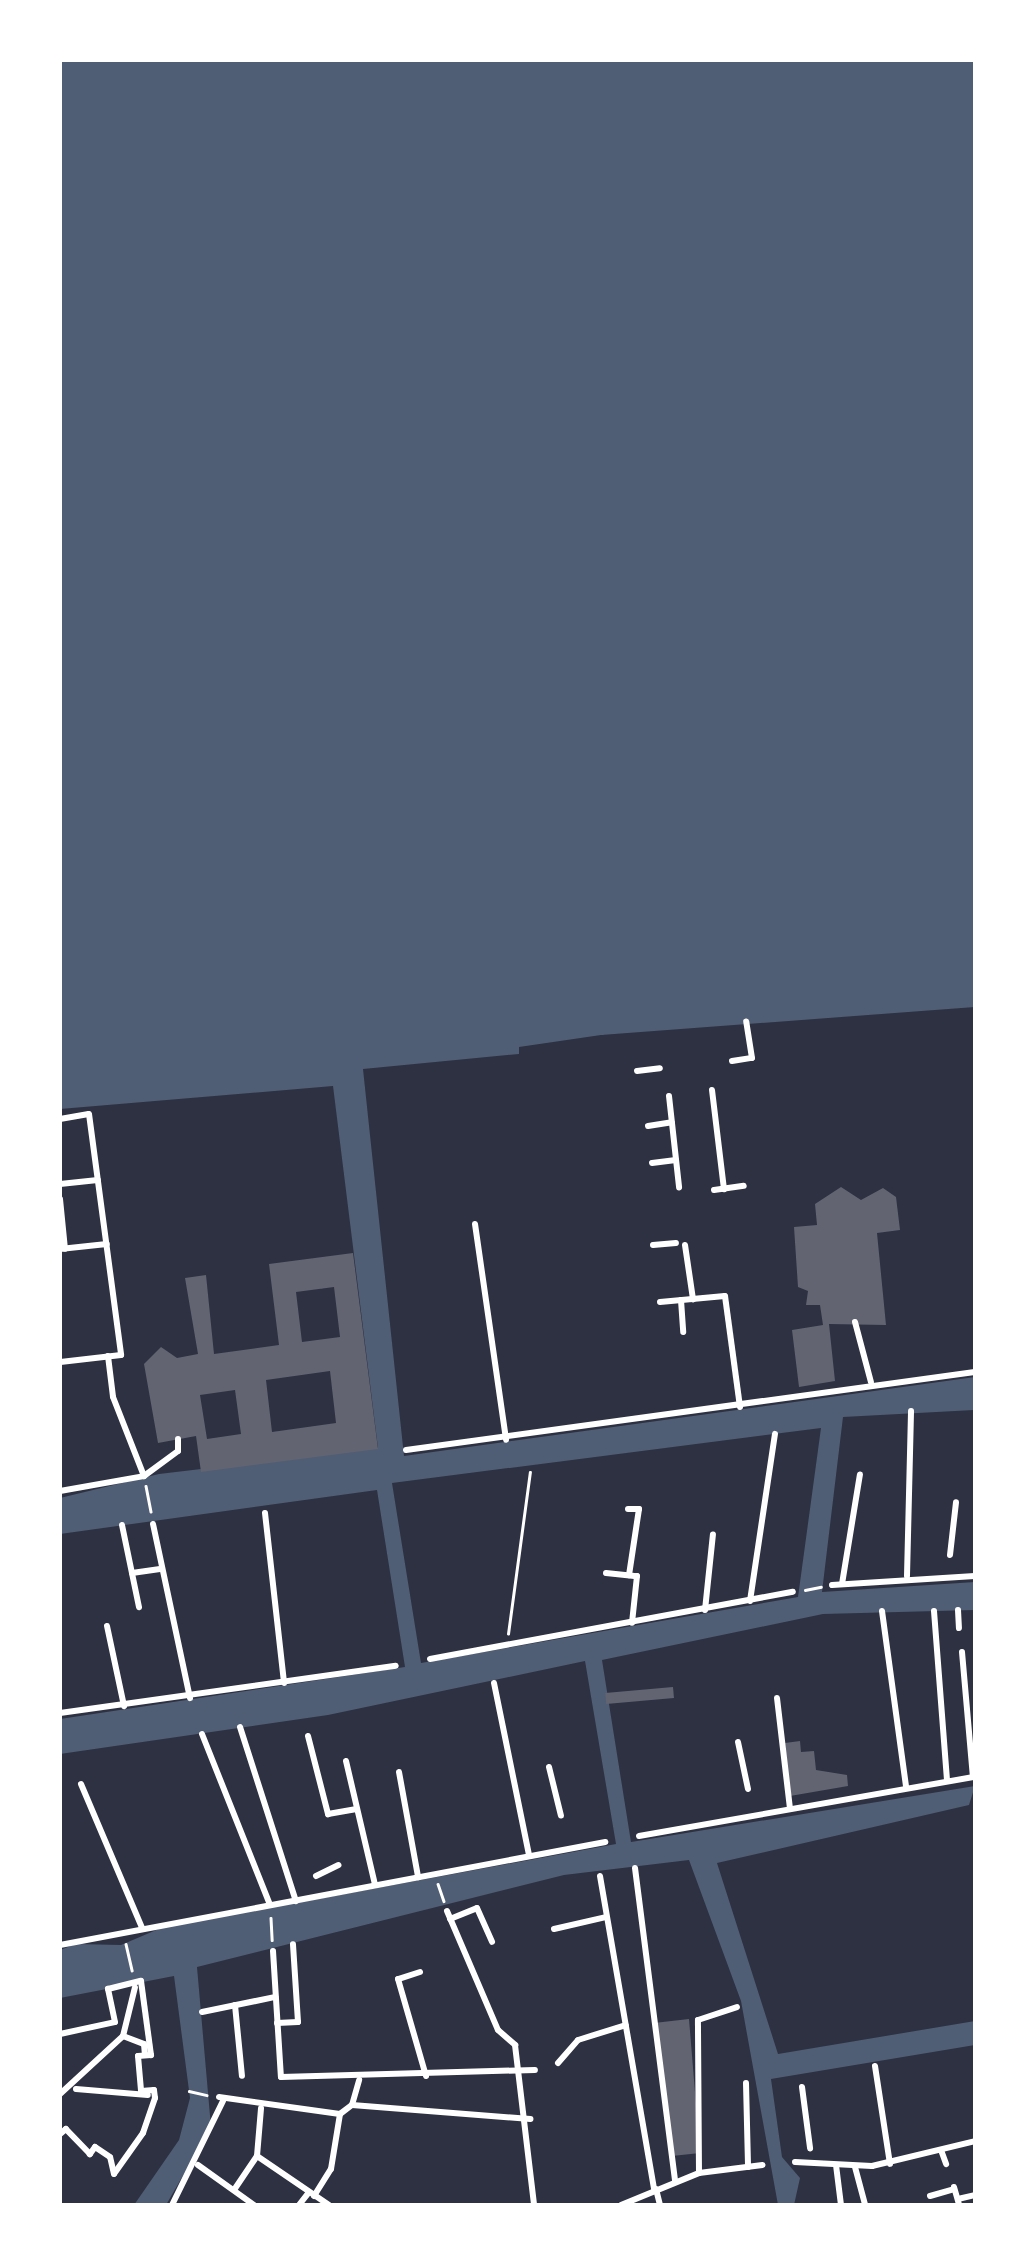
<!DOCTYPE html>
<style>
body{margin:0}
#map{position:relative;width:1035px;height:2265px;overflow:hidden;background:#2d3142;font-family:"Exo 2",sans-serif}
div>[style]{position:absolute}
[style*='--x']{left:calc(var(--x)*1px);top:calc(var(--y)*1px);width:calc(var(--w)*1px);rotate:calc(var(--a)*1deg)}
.water>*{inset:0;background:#4f5d75}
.building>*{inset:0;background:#626471;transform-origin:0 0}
.path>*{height:2.5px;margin:-1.25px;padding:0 1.25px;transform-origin:1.25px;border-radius:1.25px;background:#fff}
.pedestrian>*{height:6px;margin:-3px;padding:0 3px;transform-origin:3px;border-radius:3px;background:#fff}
span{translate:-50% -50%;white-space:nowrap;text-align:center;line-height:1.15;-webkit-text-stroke:8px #fff;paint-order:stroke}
.frame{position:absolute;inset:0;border:62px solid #fff;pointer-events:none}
</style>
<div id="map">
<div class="water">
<i style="clip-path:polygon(evenodd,60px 60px,975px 60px,975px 1007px,601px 1035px,519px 1047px,519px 1054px,363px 1069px,404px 1456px,975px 1377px,974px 1410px,843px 1417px,822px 1592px,975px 1582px,975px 1610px,823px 1614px,602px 1660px,631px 1842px,975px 1786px,969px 1805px,717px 1863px,778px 2054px,975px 2021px,975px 2045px,771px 2079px,782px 2157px,800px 2178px,794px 2205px,778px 2205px,741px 2001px,689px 1860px,564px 1875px,197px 1967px,211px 2127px,166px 2205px,134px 2205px,179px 2140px,190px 2098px,174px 1976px,60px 1998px,60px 1950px,76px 1944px,121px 1945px,161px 1928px,616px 1844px,585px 1661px,328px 1715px,60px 1754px,60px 1719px,405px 1667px,377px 1490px,60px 1534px,60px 1498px,159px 1474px,378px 1448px,333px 1086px,60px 1109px,60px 60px,821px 1428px,798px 1597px,421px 1663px,392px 1483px,821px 1428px)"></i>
</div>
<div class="building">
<i style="clip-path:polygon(841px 1187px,861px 1200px,883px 1188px,896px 1197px,900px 1230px,877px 1233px,886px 1325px,829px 1324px,835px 1381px,799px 1387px,792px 1330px,823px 1325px,820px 1305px,806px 1305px,808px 1291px,798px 1287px,794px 1227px,817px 1225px,815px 1204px)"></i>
<i style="clip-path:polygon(evenodd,353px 1253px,378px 1449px,201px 1472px,196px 1436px,158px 1443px,144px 1364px,161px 1347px,177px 1358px,198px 1354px,185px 1278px,206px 1275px,214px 1354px,279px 1345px,269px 1264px,353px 1253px,334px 1287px,340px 1337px,302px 1342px,296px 1292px,334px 1287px,353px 1253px,330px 1371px,336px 1423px,272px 1432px,266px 1380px,330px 1371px,353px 1253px,235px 1390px,241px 1434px,207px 1439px,200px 1395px,235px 1390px)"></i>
<i style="left:673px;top:1687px;width:11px;height:68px;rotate:85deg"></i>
<i style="clip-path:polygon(800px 1741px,801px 1752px,814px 1751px,816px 1770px,847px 1775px,848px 1786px,790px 1796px,785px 1743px)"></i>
<i style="clip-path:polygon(689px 2019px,700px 2153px,672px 2156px,654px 2023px)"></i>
</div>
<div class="path">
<i style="--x:146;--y:1486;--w:26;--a:79"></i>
<i style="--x:805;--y:1590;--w:16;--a:-11"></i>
<i style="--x:508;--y:1634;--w:163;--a:-82.3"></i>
<i style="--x:438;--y:1884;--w:18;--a:71"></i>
<i style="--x:271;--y:1918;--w:22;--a:87"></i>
<i style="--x:126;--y:1944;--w:27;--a:77"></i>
<i style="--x:189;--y:2091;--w:18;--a:13"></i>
</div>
<div class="pedestrian">
<i style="--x:732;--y:1061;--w:20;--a:-9"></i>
<i style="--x:752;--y:1058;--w:37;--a:-99"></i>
<i style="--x:637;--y:1071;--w:23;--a:-7"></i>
<i style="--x:712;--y:1090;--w:100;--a:83.1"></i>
<i style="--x:669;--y:1096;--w:92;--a:83.7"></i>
<i style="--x:60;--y:1119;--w:29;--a:-10"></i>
<i style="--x:89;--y:1114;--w:243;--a:82.4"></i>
<i style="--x:121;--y:1355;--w:61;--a:173.5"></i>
<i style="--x:648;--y:1126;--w:24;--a:-9"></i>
<i style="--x:652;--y:1163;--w:24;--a:-7"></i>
<i style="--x:60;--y:1184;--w:38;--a:-6"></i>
<i style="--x:714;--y:1190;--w:30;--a:-8"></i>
<i style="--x:60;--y:1199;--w:50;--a:84.3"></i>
<i style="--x:475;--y:1224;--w:218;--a:81.8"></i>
<i style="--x:653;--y:1245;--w:23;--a:-5"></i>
<i style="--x:685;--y:1245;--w:55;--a:81.6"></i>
<i style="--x:60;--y:1249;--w:47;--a:-6.1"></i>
<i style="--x:681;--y:1300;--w:32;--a:86"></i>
<i style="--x:660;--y:1302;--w:65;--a:-5.3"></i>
<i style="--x:725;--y:1296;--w:112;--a:82.3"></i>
<i style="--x:855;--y:1322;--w:62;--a:75.1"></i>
<i style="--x:108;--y:1356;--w:41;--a:83"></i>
<i style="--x:113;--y:1397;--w:85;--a:68.6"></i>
<i style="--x:406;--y:1450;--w:574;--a:-7.81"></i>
<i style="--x:60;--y:1491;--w:85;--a:-10.1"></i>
<i style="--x:144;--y:1476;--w:42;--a:-36.3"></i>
<i style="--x:178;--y:1451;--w:12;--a:-90"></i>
<i style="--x:628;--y:1509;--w:11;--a:0"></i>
<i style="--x:639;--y:1509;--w:67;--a:98.6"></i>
<i style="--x:265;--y:1513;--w:171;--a:83.6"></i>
<i style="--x:153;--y:1524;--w:178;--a:78"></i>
<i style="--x:122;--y:1525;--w:84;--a:78.3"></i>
<i style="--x:950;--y:1555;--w:53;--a:-83.5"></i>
<i style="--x:132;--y:1573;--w:30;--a:-8"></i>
<i style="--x:606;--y:1573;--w:31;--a:6"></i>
<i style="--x:637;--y:1576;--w:47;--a:96.1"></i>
<i style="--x:907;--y:1576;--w:165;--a:-88.6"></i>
<i style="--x:842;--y:1584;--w:111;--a:-80.7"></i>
<i style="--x:832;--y:1585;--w:143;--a:-3.6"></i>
<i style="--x:750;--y:1601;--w:169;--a:-81.5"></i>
<i style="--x:705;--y:1610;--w:76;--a:-84"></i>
<i style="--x:958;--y:1610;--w:18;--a:87"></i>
<i style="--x:882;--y:1611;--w:178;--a:82.2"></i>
<i style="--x:934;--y:1611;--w:169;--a:85.6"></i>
<i style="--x:107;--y:1626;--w:82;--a:78"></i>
<i style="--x:962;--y:1652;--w:125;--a:85"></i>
<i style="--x:430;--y:1659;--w:369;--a:-10.5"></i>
<i style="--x:494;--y:1683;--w:176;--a:78.5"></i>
<i style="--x:777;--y:1698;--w:111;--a:83.3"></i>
<i style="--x:60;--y:1713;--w:339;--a:-8"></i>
<i style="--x:240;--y:1727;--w:183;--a:72.2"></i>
<i style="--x:202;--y:1734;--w:184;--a:68.3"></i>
<i style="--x:308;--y:1736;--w:81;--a:75.6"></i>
<i style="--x:328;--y:1814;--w:29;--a:-10"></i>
<i style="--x:738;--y:1742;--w:48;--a:78"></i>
<i style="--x:346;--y:1761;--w:127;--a:76.8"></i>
<i style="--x:549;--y:1767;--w:50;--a:76.2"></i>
<i style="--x:399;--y:1772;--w:107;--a:79.7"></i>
<i style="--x:81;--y:1784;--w:156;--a:67"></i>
<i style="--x:639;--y:1836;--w:341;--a:-10"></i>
<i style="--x:635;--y:1868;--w:315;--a:82.7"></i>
<i style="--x:316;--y:1876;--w:25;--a:-26"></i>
<i style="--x:600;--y:1876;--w:319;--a:80.2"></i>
<i style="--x:447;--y:1911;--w:129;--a:66.8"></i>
<i style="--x:498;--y:2030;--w:23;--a:41"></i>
<i style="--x:515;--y:2045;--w:161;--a:83.2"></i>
<i style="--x:450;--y:1919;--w:29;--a:-22"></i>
<i style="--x:477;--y:1908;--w:37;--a:66"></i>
<i style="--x:554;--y:1929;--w:53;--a:-13"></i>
<i style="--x:60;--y:1945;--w:555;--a:-10.7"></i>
<i style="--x:273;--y:1951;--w:126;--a:86.4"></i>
<i style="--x:281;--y:2077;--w:254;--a:-1.6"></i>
<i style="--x:420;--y:1972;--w:23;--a:162"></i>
<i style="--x:398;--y:1979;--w:101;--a:73.9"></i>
<i style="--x:235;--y:2005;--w:71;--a:84.4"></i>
<i style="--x:202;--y:2012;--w:75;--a:-11.6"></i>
<i style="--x:277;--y:2023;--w:21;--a:-3"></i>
<i style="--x:298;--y:2022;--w:78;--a:-93.7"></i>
<i style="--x:60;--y:2034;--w:56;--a:-12.3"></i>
<i style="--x:115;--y:2022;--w:34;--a:-102"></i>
<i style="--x:108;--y:1989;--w:34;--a:-14"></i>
<i style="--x:141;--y:1981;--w:75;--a:82.3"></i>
<i style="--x:151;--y:2055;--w:13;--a:176"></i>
<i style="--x:138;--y:2056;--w:35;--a:85"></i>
<i style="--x:141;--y:2091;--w:13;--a:-4"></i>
<i style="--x:154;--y:2090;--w:8;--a:83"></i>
<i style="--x:155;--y:2098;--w:37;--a:109"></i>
<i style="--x:143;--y:2133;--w:50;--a:125.3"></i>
<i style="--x:114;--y:2174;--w:17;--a:-103"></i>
<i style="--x:110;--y:2157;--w:18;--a:-146"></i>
<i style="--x:95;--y:2147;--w:9;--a:126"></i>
<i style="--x:90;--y:2154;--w:35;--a:-134"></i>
<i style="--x:66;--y:2129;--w:8;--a:140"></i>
<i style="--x:123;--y:2036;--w:22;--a:21"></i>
<i style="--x:144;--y:2044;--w:11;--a:85"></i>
<i style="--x:558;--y:2063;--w:30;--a:-49"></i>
<i style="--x:578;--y:2040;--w:50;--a:-17.4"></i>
<i style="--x:875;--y:2066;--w:99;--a:81.3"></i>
<i style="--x:746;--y:2083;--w:84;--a:88.6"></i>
<i style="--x:802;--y:2087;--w:62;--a:82.5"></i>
<i style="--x:76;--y:2089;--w:72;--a:4.8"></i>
<i style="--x:60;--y:2094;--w:86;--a:-42.6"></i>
<i style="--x:123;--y:2036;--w:50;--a:-76.2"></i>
<i style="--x:219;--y:2097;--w:122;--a:8"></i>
<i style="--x:340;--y:2114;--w:15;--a:-37"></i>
<i style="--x:352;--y:2105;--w:179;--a:4.5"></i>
<i style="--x:352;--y:2105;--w:26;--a:-74"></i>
<i style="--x:941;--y:2150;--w:15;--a:70"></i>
<i style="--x:257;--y:2156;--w:87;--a:34.2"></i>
<i style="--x:795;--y:2162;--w:77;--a:3"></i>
<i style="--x:872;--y:2166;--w:106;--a:-13.6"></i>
<i style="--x:198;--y:2165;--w:69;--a:35.5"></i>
<i style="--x:836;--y:2165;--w:40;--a:82.9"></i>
<i style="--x:855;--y:2167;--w:39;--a:75"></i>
<i style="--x:699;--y:2173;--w:153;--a:-90.4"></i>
<i style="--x:698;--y:2020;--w:41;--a:-18.4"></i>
<i style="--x:954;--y:2187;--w:19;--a:74"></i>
<i style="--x:656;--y:2189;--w:16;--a:76"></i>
<i style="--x:234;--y:2190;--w:41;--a:-55.9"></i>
<i style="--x:257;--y:2156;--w:48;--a:-85.2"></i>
<i style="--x:314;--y:2196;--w:32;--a:-58"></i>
<i style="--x:331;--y:2169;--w:56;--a:-80.7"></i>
<i style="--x:930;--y:2196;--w:25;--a:-16"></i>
<i style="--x:958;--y:2199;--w:17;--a:-13"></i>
<i style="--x:172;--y:2205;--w:116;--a:-63.9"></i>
<i style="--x:299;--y:2205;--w:16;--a:-52"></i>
<i style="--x:621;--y:2205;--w:84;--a:-22.3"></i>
<i style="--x:699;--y:2173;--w:64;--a:-7.2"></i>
</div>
<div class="frame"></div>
</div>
